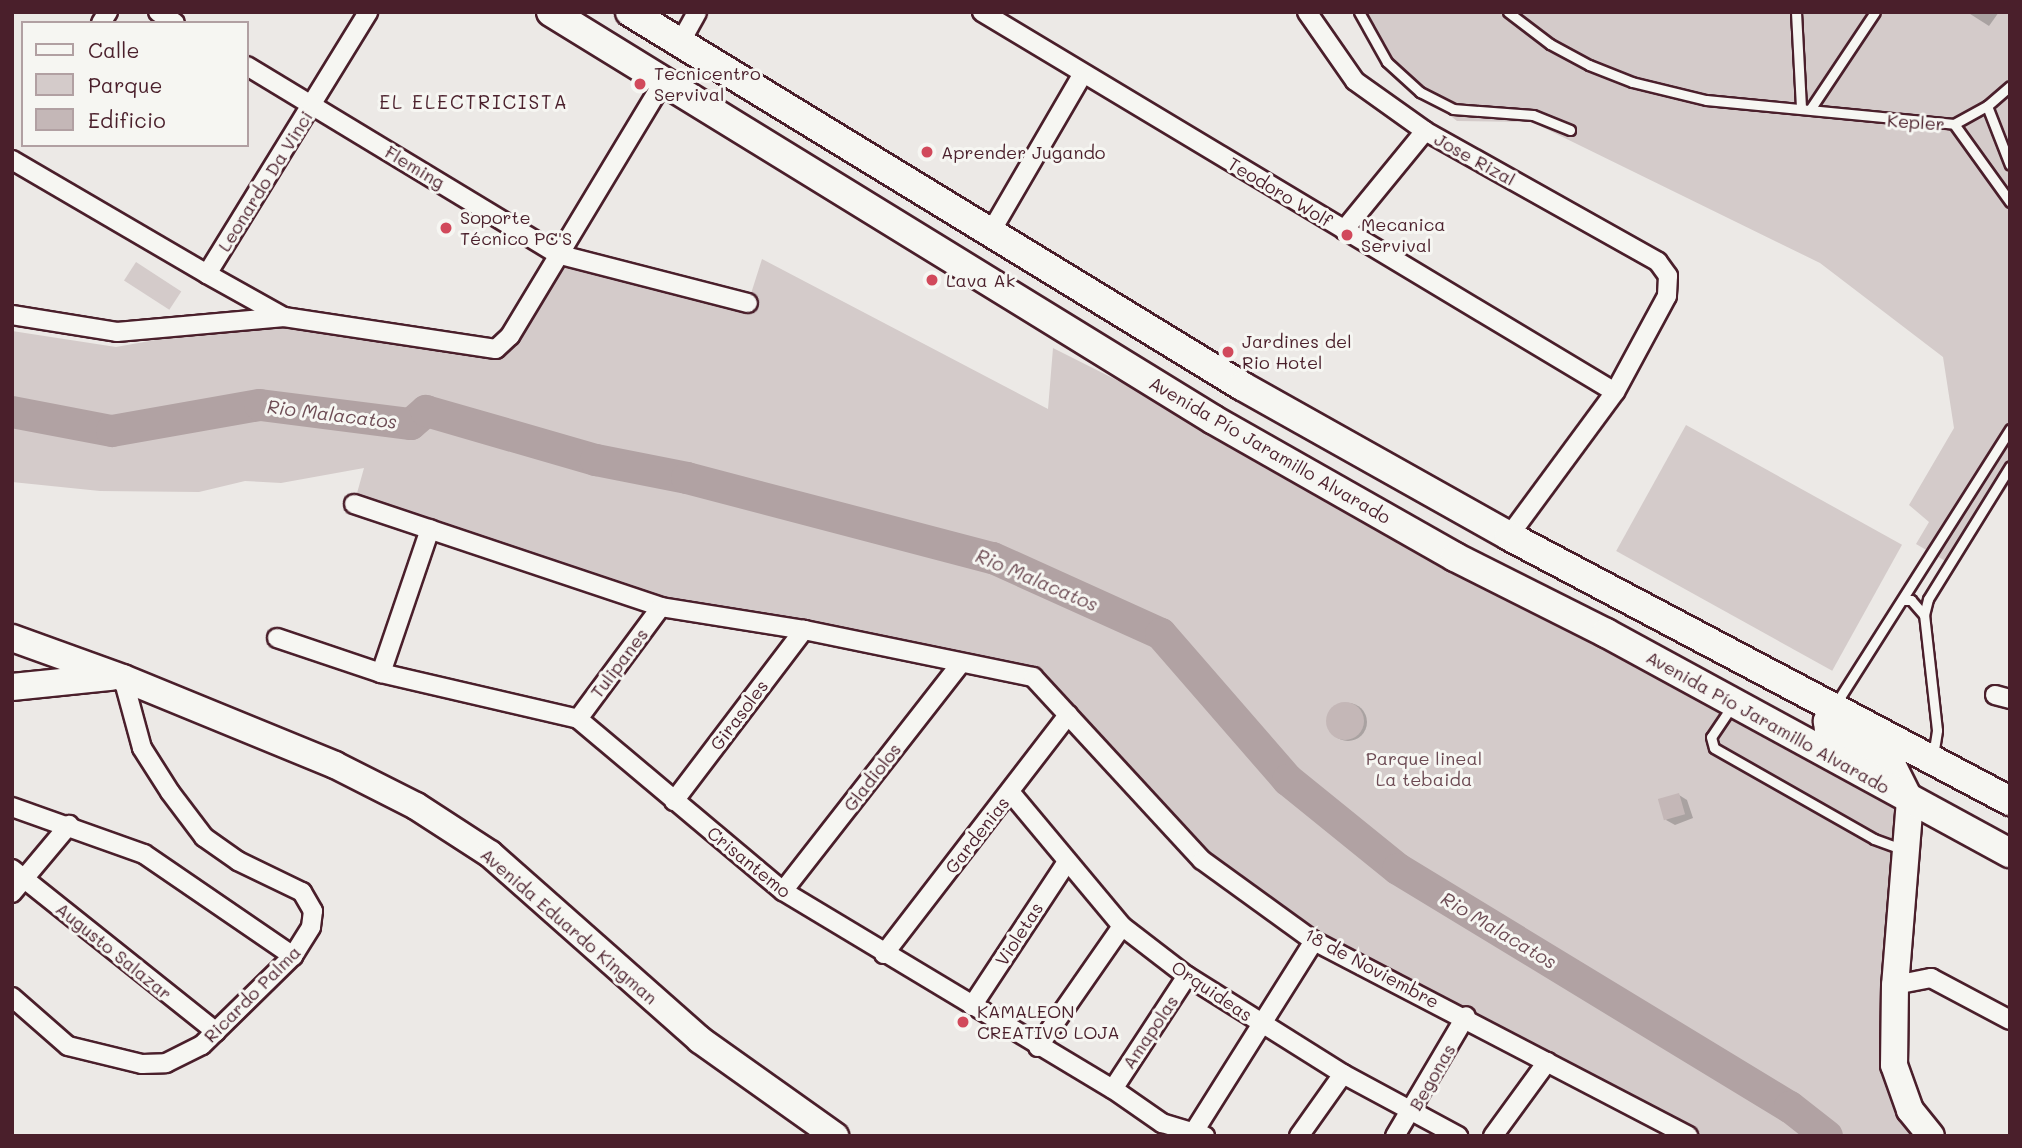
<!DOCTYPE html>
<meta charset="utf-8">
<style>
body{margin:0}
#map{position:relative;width:2022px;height:1148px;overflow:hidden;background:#ece9e6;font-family:Mali,sans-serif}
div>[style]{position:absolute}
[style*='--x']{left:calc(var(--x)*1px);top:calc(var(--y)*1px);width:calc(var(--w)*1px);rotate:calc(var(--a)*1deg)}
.green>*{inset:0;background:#d4cbca;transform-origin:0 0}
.shadow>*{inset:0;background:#0003}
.round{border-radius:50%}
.river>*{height:32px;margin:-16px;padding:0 16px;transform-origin:16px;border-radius:16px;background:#b1a2a3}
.building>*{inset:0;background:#c4b7b7;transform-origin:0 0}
.roads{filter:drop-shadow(2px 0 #4a1f2b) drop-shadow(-2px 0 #4a1f2b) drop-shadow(0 2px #4a1f2b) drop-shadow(0 -2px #4a1f2b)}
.lane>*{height:9px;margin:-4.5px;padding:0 4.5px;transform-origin:4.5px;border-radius:4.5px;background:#f6f6f2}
.street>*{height:18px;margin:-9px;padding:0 9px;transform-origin:9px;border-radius:9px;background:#f6f6f2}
.secondary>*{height:26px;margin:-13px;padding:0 13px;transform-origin:13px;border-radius:13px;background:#f6f6f2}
.primary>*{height:28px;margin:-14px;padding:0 14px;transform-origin:14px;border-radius:14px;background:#f6f6f2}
.dots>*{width:19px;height:19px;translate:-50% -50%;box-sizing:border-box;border:4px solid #f6f6f2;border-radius:50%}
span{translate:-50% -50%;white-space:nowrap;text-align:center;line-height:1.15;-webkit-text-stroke:6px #f6f6f2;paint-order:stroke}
.poi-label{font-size:18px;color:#4a1f2b}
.left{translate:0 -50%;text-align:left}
.street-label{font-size:18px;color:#4a1f2b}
.park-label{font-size:18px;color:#6c4a53}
.neighbourhood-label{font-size:19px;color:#4a1f2b;letter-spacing:2px}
.water-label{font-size:19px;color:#6e4d55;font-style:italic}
.frame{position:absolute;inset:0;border:14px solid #4a1f2b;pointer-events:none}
.legend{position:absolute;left:21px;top:21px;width:228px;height:126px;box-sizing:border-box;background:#f6f6f2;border:2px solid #b1a0a2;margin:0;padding:9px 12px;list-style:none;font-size:21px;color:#4a1f2b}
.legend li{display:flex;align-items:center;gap:14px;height:35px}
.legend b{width:35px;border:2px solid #b1a0a2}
</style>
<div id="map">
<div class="green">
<i style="clip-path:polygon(1355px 12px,2010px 12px,2010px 483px,1954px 566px,1916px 544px,1929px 522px,1909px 505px,1954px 428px,1943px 357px,1820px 263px,1532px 122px,1457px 121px,1393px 71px)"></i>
<i style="clip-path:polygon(557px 254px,748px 303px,762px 259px,1048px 409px,1053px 348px,1355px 500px,1910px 800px,1894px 1065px,1931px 1136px,1688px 1136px,1314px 941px,1202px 860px,1047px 688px,661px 607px,354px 504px,364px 468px,281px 483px,245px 481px,199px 492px,100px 491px,12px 482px,12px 331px,116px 347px,284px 317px,496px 349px)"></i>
<i style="left:136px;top:262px;width:54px;height:22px;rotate:33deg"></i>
<i style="left:1686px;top:425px;width:247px;height:144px;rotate:29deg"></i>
</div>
<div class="shadow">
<i style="clip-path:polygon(1967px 12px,1999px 12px,1989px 26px)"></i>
<i class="round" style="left:1329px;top:703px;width:38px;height:38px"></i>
<i style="clip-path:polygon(1679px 795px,1687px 800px,1693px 818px,1675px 825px,1666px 820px)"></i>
</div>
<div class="river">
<i style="--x:12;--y:412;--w:102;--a:10.8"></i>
<i style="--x:112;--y:431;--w:150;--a:-10"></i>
<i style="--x:260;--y:405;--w:152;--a:7.2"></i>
<i style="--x:411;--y:424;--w:20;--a:-41"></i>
<i style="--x:426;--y:411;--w:177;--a:16.1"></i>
<i style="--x:596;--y:460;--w:93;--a:11.2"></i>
<i style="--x:687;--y:478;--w:316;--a:14.7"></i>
<i style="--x:993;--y:558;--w:184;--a:24.3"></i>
<i style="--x:1161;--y:634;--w:194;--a:49"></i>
<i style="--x:1288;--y:780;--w:141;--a:39"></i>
<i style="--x:1398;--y:869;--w:459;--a:31.3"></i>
<i style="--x:1790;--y:1107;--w:47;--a:38.1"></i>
</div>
<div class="building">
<i class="round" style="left:1326px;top:702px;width:38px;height:38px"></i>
<i style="left:1679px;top:793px;width:22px;height:22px;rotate:74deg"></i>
</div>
<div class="roads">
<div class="lane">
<i style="--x:1359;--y:12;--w:57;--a:60.8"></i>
<i style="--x:1387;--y:62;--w:45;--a:42.3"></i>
<i style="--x:1420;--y:92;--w:37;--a:27"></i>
<i style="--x:1453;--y:109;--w:80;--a:4.3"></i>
<i style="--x:1533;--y:115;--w:40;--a:22"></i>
<i style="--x:1508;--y:12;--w:53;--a:37.3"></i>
<i style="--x:1550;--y:44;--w:44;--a:28.3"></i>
<i style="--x:1589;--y:65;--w:46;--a:21.6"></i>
<i style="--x:1632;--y:82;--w:76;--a:13.7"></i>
<i style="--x:1706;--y:100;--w:249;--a:5.5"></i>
<i style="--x:1954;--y:124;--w:38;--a:-29"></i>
<i style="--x:1987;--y:106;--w:30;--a:-41"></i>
<i style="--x:1796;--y:12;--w:96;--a:87"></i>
<i style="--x:1987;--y:106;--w:63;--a:68.7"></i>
<i style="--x:1811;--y:108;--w:115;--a:-56.3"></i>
<i style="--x:1954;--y:124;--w:96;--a:54.3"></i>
<i style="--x:1904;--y:600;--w:7;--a:0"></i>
<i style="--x:1911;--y:600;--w:20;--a:49"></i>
<i style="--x:1835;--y:705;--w:327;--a:-57.6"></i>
<i style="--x:1732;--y:706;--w:37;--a:124"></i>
<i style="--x:1711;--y:737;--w:11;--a:75"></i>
<i style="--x:1714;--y:748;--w:184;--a:29.6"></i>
<i style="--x:1874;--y:839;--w:30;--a:20"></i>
<i style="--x:1933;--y:756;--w:26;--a:-81"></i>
<i style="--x:1937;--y:730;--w:116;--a:-96.4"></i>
<i style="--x:1924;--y:615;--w:16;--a:-76"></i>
<i style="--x:1928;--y:599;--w:156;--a:-58.3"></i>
</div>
<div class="street">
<i style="--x:158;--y:12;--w:20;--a:33"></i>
<i style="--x:982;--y:12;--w:738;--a:30.98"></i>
<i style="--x:1307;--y:12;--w:84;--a:55.2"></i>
<i style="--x:1355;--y:81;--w:86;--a:35.5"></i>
<i style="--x:1425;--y:131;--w:267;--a:29.3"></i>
<i style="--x:1658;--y:262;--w:17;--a:54"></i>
<i style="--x:1668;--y:276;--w:20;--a:93"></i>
<i style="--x:1667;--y:296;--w:109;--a:118.4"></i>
<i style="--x:1615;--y:392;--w:179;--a:126.4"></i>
<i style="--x:101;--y:23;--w:13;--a:-58"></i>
<i style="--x:680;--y:43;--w:35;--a:-61"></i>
<i style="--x:247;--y:66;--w:363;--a:31.2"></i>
<i style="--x:557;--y:254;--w:197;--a:14.4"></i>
<i style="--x:12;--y:160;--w:226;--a:30.3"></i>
<i style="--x:1344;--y:230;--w:128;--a:-50.7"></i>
<i style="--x:989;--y:235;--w:185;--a:-59.8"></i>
<i style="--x:12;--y:315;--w:106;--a:9.2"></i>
<i style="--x:117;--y:332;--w:168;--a:-5.1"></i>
<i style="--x:284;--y:317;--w:214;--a:8.6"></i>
<i style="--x:496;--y:349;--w:19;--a:-43"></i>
<i style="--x:510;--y:336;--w:297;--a:-58.9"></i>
<i style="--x:284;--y:317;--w:88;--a:-150.8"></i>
<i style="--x:207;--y:274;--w:308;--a:-58.4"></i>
<i style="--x:354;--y:504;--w:324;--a:18.5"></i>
<i style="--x:661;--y:607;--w:145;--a:9.1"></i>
<i style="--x:804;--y:630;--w:234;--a:11.6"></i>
<i style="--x:1033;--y:677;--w:249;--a:47.3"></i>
<i style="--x:1202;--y:860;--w:138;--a:35.9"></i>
<i style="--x:1314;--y:941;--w:422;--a:27.5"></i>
<i style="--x:277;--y:638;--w:110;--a:18.6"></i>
<i style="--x:381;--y:673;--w:202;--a:13.1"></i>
<i style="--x:578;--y:719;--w:268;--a:40"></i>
<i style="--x:783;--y:891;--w:385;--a:31"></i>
<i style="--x:1113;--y:1089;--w:60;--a:34.8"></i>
<i style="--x:1162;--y:1123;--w:45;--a:16.8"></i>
<i style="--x:381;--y:673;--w:152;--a:-71.2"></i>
<i style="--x:1995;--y:695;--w:16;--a:15"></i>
<i style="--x:578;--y:719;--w:139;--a:-53.5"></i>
<i style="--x:1010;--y:792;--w:175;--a:50.1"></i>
<i style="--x:1122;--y:926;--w:82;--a:37.6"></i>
<i style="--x:1187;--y:976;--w:184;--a:32.1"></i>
<i style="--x:1343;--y:1074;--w:131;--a:28.3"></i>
<i style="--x:674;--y:801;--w:215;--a:-52.8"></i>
<i style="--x:12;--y:807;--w:140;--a:19.6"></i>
<i style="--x:144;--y:854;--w:181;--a:34.4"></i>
<i style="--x:12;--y:869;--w:261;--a:38.6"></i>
<i style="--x:783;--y:891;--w:289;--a:-52"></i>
<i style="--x:12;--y:893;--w:89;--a:-50"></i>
<i style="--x:884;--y:954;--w:302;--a:-52.4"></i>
<i style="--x:1895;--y:985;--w:37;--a:-11"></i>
<i style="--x:1931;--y:978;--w:89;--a:28"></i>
<i style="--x:12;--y:997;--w:74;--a:41.2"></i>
<i style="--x:68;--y:1046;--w:76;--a:13.7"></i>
<i style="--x:142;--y:1064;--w:24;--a:-2"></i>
<i style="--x:166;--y:1063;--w:40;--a:-26.6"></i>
<i style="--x:202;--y:1045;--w:127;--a:-44.4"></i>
<i style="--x:293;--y:956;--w:34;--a:-58"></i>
<i style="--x:311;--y:927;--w:16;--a:-83"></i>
<i style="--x:313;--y:911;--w:22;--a:-120"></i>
<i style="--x:302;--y:892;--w:71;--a:-154.2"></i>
<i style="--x:238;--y:861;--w:42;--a:-144.8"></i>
<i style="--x:204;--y:837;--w:56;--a:-127.1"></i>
<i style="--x:170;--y:792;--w:52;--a:-122.5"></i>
<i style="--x:142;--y:748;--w:73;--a:-105.2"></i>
<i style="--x:972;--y:1006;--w:173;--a:-56.6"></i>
<i style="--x:1038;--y:1047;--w:147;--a:-55.2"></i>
<i style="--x:1113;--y:1089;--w:135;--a:-56.8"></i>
<i style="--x:1195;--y:1130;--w:223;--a:-57.8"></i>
<i style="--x:1299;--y:1136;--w:76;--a:-54.6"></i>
<i style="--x:1395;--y:1136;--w:139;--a:-59.4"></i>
<i style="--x:1493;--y:1136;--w:92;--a:-53.9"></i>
</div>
<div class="secondary">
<i style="--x:12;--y:638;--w:118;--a:19.8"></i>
<i style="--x:123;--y:678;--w:229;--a:22.3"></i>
<i style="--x:335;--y:765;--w:91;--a:26.8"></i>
<i style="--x:416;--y:806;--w:88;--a:33"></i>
<i style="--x:490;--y:854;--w:281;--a:41.5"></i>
<i style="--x:700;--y:1040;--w:166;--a:35.4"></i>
<i style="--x:12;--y:687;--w:100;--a:-5.8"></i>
<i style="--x:1834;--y:707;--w:16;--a:117"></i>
<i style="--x:1827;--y:721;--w:9;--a:84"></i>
<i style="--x:1828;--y:730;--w:71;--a:26.9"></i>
<i style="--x:1891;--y:762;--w:42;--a:63.4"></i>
<i style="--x:1910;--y:800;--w:186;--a:94.6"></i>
<i style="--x:1895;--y:985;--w:80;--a:90.7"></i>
<i style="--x:1894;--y:1065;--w:48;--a:70.4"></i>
<i style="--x:1910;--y:1110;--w:33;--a:51"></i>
</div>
<div class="primary">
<i style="--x:551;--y:12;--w:778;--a:31.61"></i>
<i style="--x:1214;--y:420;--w:277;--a:29.6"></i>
<i style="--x:1455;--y:557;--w:169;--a:26.7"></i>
<i style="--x:1606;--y:633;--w:460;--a:28.6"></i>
<i style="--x:630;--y:12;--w:717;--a:31.43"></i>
<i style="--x:1242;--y:386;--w:306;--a:29.3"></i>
<i style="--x:1509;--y:536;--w:567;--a:27.88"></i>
</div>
</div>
<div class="dots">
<i style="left:640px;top:84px;background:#d1495b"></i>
<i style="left:927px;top:152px;background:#d1495b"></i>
<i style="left:446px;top:228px;background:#d1495b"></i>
<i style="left:1347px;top:235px;background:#d1495b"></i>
<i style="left:932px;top:280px;background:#d1495b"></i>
<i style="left:1228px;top:352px;background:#d1495b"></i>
<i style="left:963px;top:1022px;background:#d1495b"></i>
</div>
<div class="poi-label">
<span class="left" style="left:654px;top:84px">Tecnicentro<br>Servival</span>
<span class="left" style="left:941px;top:152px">Aprender Jugando</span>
<span class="left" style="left:460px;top:228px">Soporte<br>Técnico PC'S</span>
<span class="left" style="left:1361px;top:235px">Mecanica<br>Servival</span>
<span class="left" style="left:946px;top:280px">Lava Ak</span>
<span class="left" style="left:1242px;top:352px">Jardines del<br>Rio Hotel</span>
<span class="left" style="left:977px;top:1022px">KAMALEON<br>CREATIVO LOJA</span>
</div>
<div class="street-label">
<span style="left:1916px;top:122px;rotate:4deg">Kepler</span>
<span style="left:1475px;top:159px;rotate:29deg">Jose Rizal</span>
<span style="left:415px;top:167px;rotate:31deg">Fleming</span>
<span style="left:265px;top:181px;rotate:-58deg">Leonardo Da Vinci</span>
<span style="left:1280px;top:192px;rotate:31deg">Teodoro Wolf</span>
<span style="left:1270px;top:450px;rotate:30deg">Avenida Pío Jaramillo Alvarado</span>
<span style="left:619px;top:663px;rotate:-53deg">Tulipanes</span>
<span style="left:739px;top:715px;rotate:-53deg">Girasoles</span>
<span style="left:1768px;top:722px;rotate:29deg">Avenida Pío Jaramillo Alvarado</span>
<span style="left:872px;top:777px;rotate:-52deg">Gladiolos</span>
<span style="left:977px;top:835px;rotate:-52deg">Gardenias</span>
<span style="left:749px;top:862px;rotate:39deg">Crisantemo</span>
<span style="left:569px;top:926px;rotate:41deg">Avenida Eduardo Kingman</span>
<span style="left:1019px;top:934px;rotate:-57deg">Violetas</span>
<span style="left:114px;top:951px;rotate:39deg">Augusto Salazar</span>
<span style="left:1372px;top:968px;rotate:28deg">18 de Noviembre</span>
<span style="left:1212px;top:991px;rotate:34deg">Orquideas</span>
<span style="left:252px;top:994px;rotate:-45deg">Ricardo Palma</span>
<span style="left:1150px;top:1032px;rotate:-56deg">Amapolas</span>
<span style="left:1432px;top:1077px;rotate:-60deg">Begonas</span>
</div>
<div class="park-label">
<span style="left:1424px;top:769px">Parque lineal<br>La tebaida</span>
</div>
<div class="neighbourhood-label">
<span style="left:474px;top:102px">EL ELECTRICISTA</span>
</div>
<div class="water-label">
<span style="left:332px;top:414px;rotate:7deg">Rio Malacatos</span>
<span style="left:1037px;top:580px;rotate:23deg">Rio Malacatos</span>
<span style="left:1499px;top:930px;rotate:31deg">Rio Malacatos</span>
</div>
<div class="frame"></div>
<ul class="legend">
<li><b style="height:9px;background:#f6f6f2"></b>Calle</li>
<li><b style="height:19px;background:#d4cbca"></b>Parque</li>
<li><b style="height:19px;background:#c4b7b7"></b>Edificio</li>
</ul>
</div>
